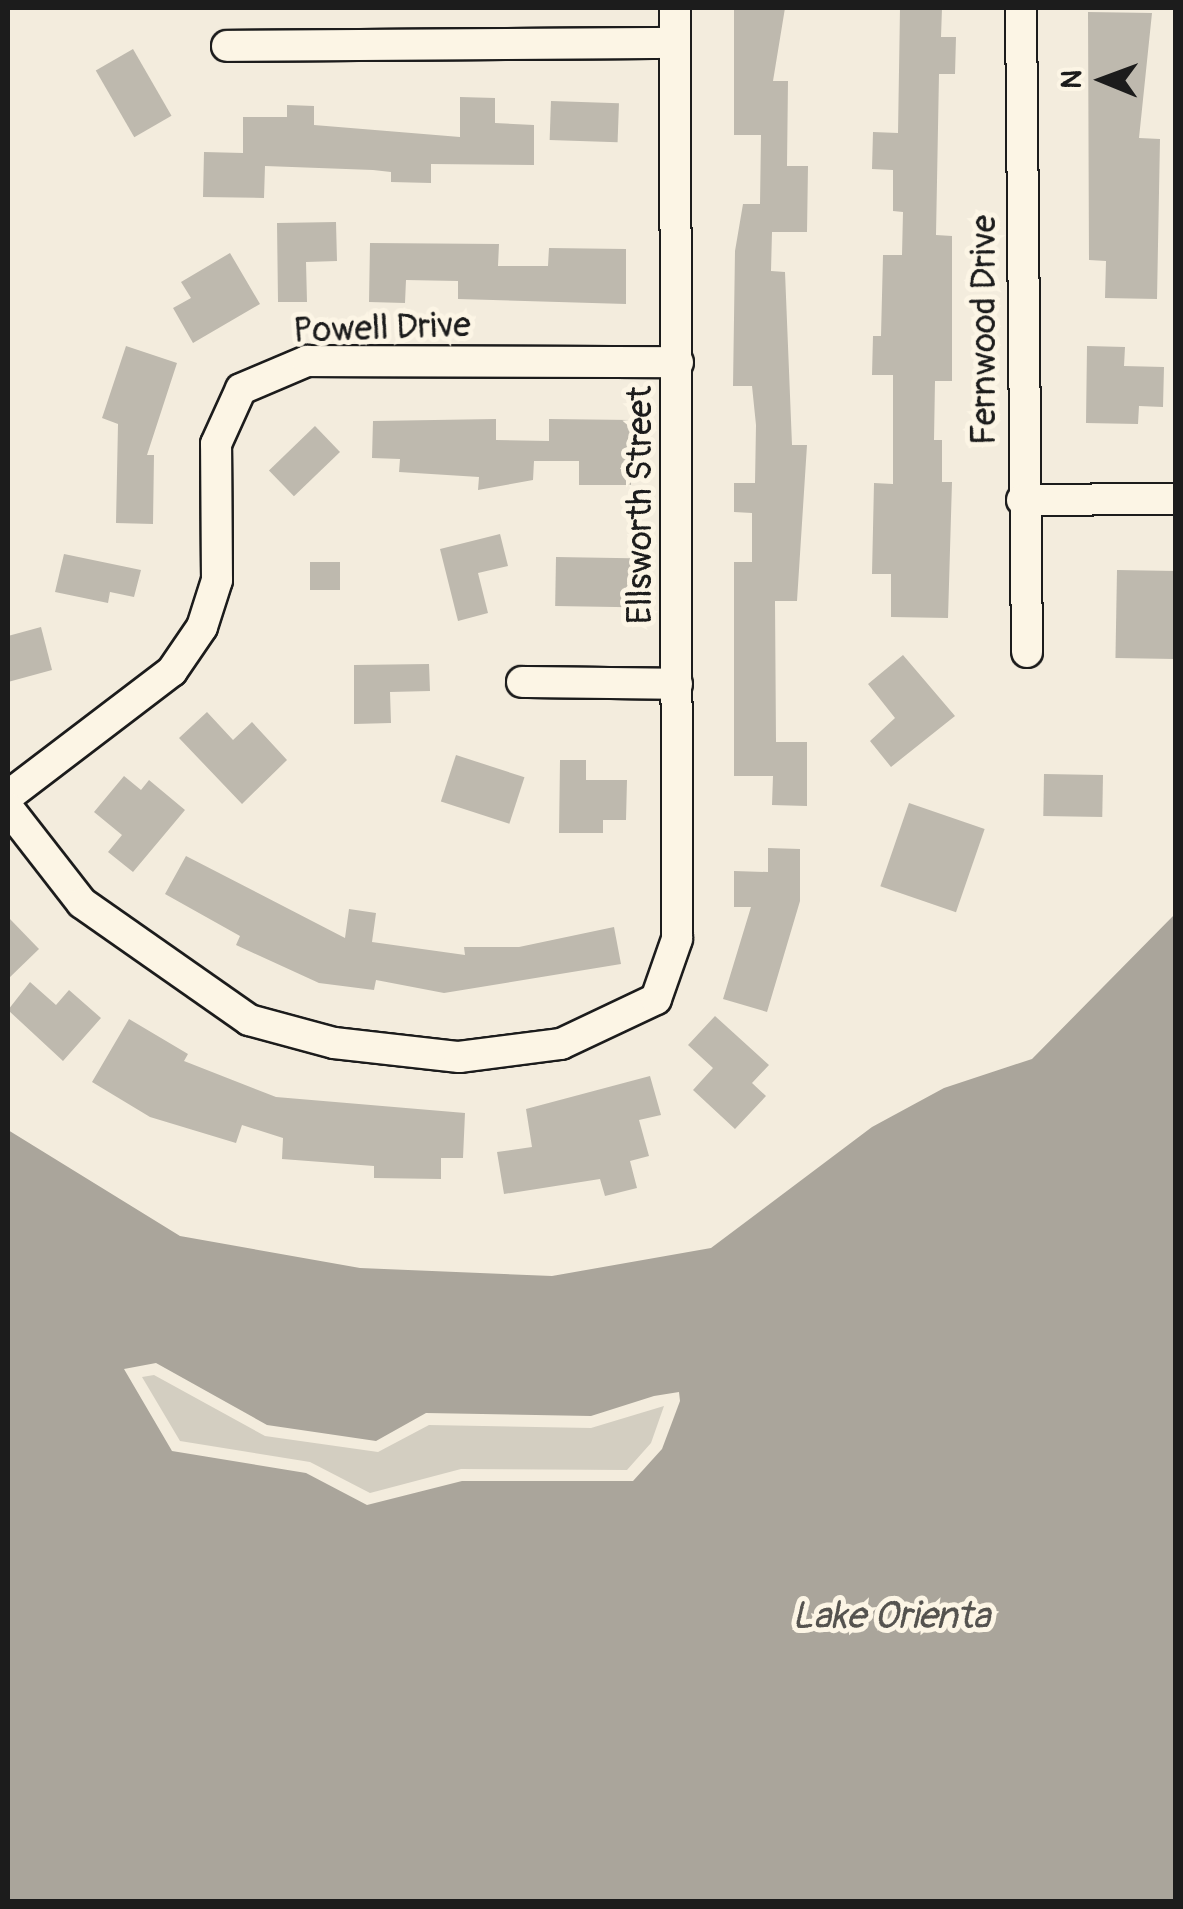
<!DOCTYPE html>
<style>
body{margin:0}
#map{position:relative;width:1183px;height:1909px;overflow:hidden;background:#f3ecdd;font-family:Pangolin,sans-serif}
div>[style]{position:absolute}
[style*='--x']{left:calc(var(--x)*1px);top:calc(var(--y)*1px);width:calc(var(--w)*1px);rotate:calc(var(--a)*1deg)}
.green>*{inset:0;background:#d3cec1}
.water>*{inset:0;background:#aaa59b}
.building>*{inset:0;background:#beb9ae;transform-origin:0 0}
.roads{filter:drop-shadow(2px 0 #1c1c1c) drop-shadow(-2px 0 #1c1c1c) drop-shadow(0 2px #1c1c1c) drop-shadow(0 -2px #1c1c1c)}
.minor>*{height:30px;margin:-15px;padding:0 15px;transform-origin:15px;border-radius:15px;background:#fcf5e5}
span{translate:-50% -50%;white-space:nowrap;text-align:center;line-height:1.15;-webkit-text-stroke:10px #fcf5e5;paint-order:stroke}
.street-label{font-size:35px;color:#1c1c1c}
.water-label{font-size:38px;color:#55534f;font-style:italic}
.frame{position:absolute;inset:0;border:10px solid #1c1c1c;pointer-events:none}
.north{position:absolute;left:1053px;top:30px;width:100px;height:100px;-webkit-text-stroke:8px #fcf5e5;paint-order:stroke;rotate:271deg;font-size:28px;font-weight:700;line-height:40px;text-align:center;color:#1c1c1c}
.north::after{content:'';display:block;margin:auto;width:35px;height:45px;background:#1c1c1c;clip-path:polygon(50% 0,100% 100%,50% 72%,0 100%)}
</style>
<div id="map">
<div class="green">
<i style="clip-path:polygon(154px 1375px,265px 1436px,378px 1452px,429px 1425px,591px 1428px,664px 1406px,651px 1443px,627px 1470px,461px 1469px,370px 1493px,310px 1462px,180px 1441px,142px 1377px)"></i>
</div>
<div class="water">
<i style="clip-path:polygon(evenodd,1175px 914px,1175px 1901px,8px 1901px,8px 1130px,180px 1236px,360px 1268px,552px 1276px,711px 1248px,872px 1127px,944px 1088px,1032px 1059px,1175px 914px,156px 1363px,267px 1425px,376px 1441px,426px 1413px,591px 1416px,654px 1396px,679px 1392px,680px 1401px,662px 1449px,633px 1481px,462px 1481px,367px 1505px,306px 1473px,172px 1451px,124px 1369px,156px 1363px)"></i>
</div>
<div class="building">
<i style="clip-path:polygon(734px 8px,785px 8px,773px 81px,788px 81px,787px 166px,808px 166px,807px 232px,772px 232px,771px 271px,785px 272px,792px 445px,807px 445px,797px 601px,775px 601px,776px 742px,807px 742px,807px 806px,772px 805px,773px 776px,734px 776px,734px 562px,752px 562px,752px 513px,734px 512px,734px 483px,755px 483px,756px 425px,752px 386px,733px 386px,735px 251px,743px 204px,760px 204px,761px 135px,734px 135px)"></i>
<i style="clip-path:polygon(900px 8px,942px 8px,941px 37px,956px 37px,955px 74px,939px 74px,936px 235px,952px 236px,952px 381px,935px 381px,934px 440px,942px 440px,942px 482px,952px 482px,948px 618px,891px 617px,891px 574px,872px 574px,874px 483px,893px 484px,893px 375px,872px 375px,873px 336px,881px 336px,883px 255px,902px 255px,903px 212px,893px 211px,893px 170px,872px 169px,873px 132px,898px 133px)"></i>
<i style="clip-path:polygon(1088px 12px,1152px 13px,1139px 138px,1160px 139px,1157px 299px,1105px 298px,1106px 261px,1089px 260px)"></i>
<i style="left:133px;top:49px;width:77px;height:43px;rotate:60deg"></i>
<i style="clip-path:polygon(460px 97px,495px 98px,495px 123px,534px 125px,534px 165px,431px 164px,431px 183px,391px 182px,391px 172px,373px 170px,265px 166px,264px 198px,203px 197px,204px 152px,243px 153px,243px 117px,287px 117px,287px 105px,314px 106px,314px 125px,460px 137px)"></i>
<i style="left:551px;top:101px;width:68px;height:39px;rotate:2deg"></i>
<i style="clip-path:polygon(336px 222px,337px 261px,306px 262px,307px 302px,278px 302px,277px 223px)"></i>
<i style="clip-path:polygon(370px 243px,499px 244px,498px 266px,548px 266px,549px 248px,626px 249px,626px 304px,458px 299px,458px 281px,406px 280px,405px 303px,369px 302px)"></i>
<i style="clip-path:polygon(230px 253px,260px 304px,193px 343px,173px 308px,191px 298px,181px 282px)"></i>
<i style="clip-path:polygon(126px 346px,177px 363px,147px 455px,154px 455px,153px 524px,116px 523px,118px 424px,102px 418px)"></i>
<i style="clip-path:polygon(1087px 346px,1125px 347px,1124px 366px,1164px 367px,1163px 407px,1139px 406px,1138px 424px,1086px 423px)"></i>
<i style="clip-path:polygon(496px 419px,496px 440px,549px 441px,549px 419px,631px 420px,631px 485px,579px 485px,579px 461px,534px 461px,533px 480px,478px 490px,479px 477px,399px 472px,400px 459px,372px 458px,373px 421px)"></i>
<i style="left:315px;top:426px;width:36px;height:64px;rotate:46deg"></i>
<i style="clip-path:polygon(500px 534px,508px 566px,478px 573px,488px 613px,458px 621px,440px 549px)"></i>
<i style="clip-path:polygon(64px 554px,141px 570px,134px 597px,110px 592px,108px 603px,55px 592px)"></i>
<i style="left:556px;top:557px;width:75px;height:49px;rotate:1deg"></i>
<i style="left:310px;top:562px;width:30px;height:28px"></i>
<i style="left:1117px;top:570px;width:59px;height:88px;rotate:1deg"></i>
<i style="clip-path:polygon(41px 627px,52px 670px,8px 682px,8px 636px)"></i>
<i style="clip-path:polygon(903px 655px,955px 716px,891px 767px,870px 741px,895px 718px,868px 684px)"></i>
<i style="clip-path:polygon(429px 664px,430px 691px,390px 692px,391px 723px,354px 724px,354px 665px)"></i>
<i style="clip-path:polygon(207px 712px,233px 740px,252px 722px,287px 760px,242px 804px,179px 738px)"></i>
<i style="left:456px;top:755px;width:72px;height:49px;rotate:18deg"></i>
<i style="clip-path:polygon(560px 760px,586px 760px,586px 780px,627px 780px,626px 820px,603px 820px,603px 833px,559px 833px)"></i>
<i style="left:1044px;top:774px;width:59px;height:42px;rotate:1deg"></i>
<i style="clip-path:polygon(124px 776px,141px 790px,149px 780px,185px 810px,133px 872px,108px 852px,122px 835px,94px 812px)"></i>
<i style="left:909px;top:803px;width:80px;height:88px;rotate:19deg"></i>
<i style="clip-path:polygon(768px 848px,800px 849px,800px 901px,767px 1012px,723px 999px,751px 907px,734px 907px,734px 871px,768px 872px)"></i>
<i style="clip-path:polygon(186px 856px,345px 938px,349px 909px,376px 913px,372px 942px,465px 955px,464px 947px,519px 947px,614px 927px,621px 964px,444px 993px,376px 980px,374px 990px,319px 983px,236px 945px,240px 936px,165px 894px)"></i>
<i style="clip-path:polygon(8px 917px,39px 949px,8px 979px)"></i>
<i style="clip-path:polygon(30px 982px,56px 1005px,69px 990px,101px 1018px,63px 1061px,8px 1010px)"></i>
<i style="clip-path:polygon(715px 1016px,769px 1065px,752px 1083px,766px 1096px,735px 1129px,693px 1090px,713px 1068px,688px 1045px)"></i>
<i style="clip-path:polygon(129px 1019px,188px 1054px,184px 1061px,276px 1097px,465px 1113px,463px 1158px,441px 1158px,441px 1179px,374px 1178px,374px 1166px,282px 1159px,283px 1138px,242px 1125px,236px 1143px,150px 1117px,92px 1082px)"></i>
<i style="clip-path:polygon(650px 1076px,661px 1115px,639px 1120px,649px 1156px,630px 1161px,637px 1188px,605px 1196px,600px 1179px,504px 1194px,497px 1152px,532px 1147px,526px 1109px)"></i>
</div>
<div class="roads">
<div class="minor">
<i style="--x:1021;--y:8;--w:644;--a:89.47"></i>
<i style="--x:227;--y:46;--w:448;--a:-0.4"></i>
<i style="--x:1022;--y:500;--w:154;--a:-0.4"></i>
<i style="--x:522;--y:682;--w:155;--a:0.7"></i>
<i style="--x:8;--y:796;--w:206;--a:-37.3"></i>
<i style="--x:172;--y:671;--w:53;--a:-55.7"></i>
<i style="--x:202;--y:627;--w:49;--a:-72.3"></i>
<i style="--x:217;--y:580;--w:136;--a:-90.4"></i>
<i style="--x:216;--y:444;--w:60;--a:-65.6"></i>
<i style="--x:241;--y:389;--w:72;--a:-23"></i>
<i style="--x:307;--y:361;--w:371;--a:0.2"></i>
<i style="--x:8;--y:808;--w:120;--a:52.1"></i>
<i style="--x:82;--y:903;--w:204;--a:35"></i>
<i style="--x:249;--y:1020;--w:88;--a:15.1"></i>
<i style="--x:334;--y:1043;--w:126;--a:6.4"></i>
<i style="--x:459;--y:1057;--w:103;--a:-7.3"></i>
<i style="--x:561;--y:1044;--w:105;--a:-25.3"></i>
<i style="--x:656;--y:999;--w:64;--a:-70.7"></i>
<i style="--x:677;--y:939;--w:931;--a:-90.12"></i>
</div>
</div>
<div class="street-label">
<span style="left:382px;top:328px;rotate:-2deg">Powell Drive</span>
<span style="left:984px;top:330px;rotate:-90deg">Fernwood Drive</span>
<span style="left:640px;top:505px;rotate:-90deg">Ellsworth Street</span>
</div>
<div class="water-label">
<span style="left:891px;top:1617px">Lake Orienta</span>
</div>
<div class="frame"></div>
<div class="north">N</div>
</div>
